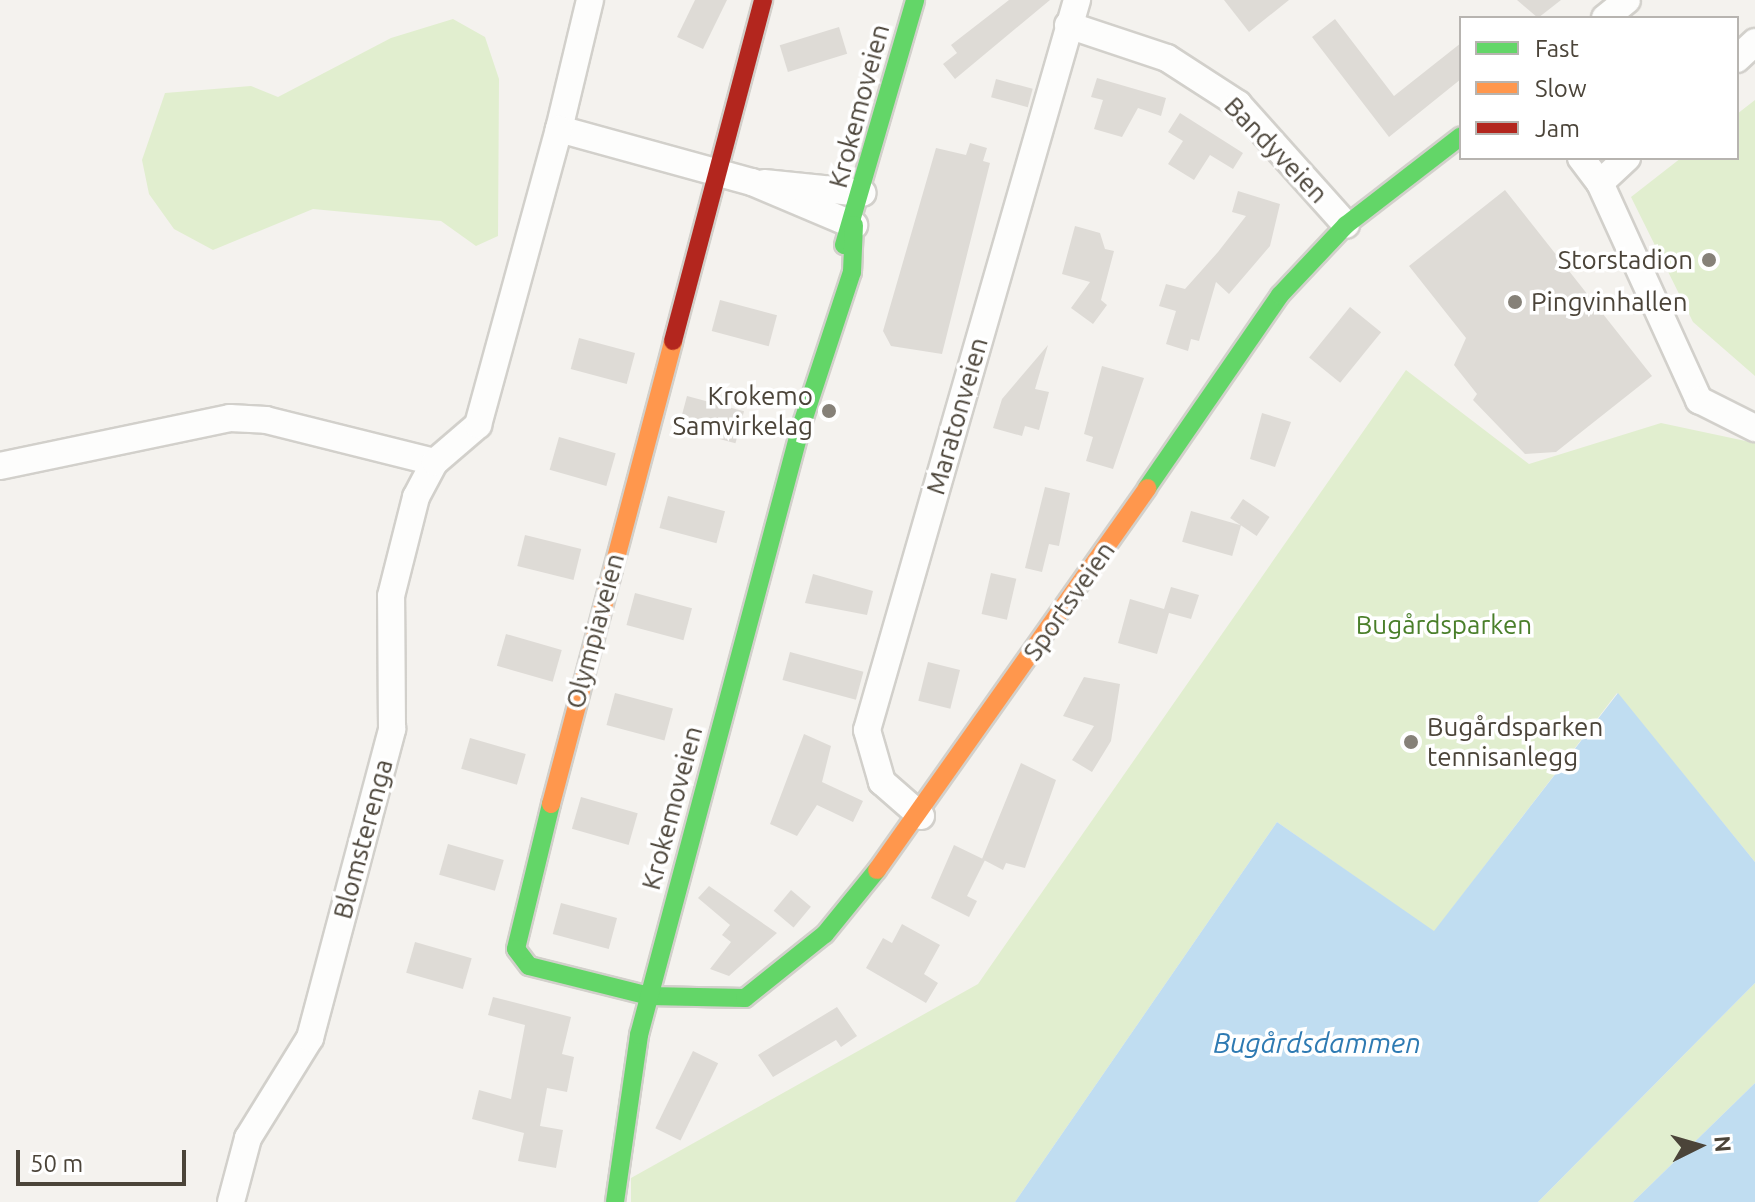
<!DOCTYPE html>
<meta charset="utf-8">
<style>
body{margin:0}
#map{position:relative;width:1755px;height:1202px;overflow:hidden;background:#f4f2ee;font-family:Ubuntu,sans-serif}
div>[style]{position:absolute}
[style*='--x']{left:calc(var(--x)*1px);top:calc(var(--y)*1px);width:calc(var(--w)*1px);rotate:calc(var(--a)*1deg)}
.green>*{inset:0;background:#e1eecf}
.water>*{inset:0;background:#c0ddf1}
.building>*{inset:0;background:#dedbd6;transform-origin:0 0}
.roads{filter:drop-shadow(2px 0 #d2d0cb) drop-shadow(-2px 0 #d2d0cb) drop-shadow(0 2px #d2d0cb) drop-shadow(0 -2px #d2d0cb)}
.street>*{height:26px;margin:-13px;padding:0 13px;transform-origin:13px;border-radius:13px;background:#fdfdfc}
.fast>*{height:18px;margin:-9px;padding:0 9px;transform-origin:9px;border-radius:9px;background:#63d668}
.slow>*{height:18px;margin:-9px;padding:0 9px;transform-origin:9px;border-radius:9px;background:#ff974d}
.jam>*{height:18px;margin:-9px;padding:0 9px;transform-origin:9px;border-radius:9px;background:#b3261e}
.dots>*{width:22px;height:22px;translate:-50% -50%;box-sizing:border-box;border:4px solid #fff;border-radius:50%}
span{translate:-50% -50%;white-space:nowrap;text-align:center;line-height:1.15;-webkit-text-stroke:7px #fff;paint-order:stroke}
.street-label{font-size:26px;color:#4b4439}
.poi-label{font-size:26px;color:#4b4439}
.right{translate:-100% -50%;text-align:right}
.left{translate:0 -50%;text-align:left}
.park-label{font-size:26px;color:#4a7f2a}
.water-label{font-size:28px;color:#2e7ab2;font-style:italic}
.legend{position:absolute;left:1459px;top:16px;width:280px;height:144px;box-sizing:border-box;background:#fff;border:2px solid #b7b4b0;margin:0;padding:10px 14px;list-style:none;font-size:24px;color:#4b4439}
.legend li{display:flex;align-items:center;gap:16px;height:40px}
.legend b{width:40px;border:2px solid #b7b4b0}
.north{position:absolute;left:1659px;top:1106px;width:80px;height:80px;-webkit-text-stroke:6px #fff;paint-order:stroke;rotate:85deg;font-size:22px;font-weight:700;line-height:32px;text-align:center;color:#4b4439}
.north::after{content:'';display:block;margin:auto;width:28px;height:36px;background:#4b4439;clip-path:polygon(50% 0,100% 100%,50% 72%,0 100%)}
.scale{position:absolute;left:16px;top:1150px;width:170px;height:36px;box-sizing:border-box;border:4px solid #4b4439;border-top:0;padding-left:10px;font-size:24px;line-height:28px;white-space:nowrap;color:#4b4439;-webkit-text-stroke:6px #fff;paint-order:stroke}
</style>
<div id="map">
<div class="green">
<i style="clip-path:polygon(453px 19px,485px 37px,499px 79px,498px 236px,476px 246px,441px 221px,313px 209px,213px 250px,174px 229px,149px 194px,142px 160px,165px 93px,251px 86px,278px 97px,391px 38px)"></i>
<i style="clip-path:polygon(1755px 100px,1755px 376px,1693px 322px,1631px 197px,1681px 158px,1737px 158px,1737px 114px)"></i>
<i style="clip-path:polygon(1406px 370px,1529px 464px,1661px 423px,1755px 443px,1755px 862px,1617px 693px,1434px 932px,1277px 822px,1015px 1202px,631px 1202px,631px 1178px,978px 984px)"></i>
<i style="clip-path:polygon(1755px 983px,1755px 1083px,1633px 1202px,1538px 1202px)"></i>
</div>
<div class="water">
<i style="clip-path:polygon(1618px 693px,1755px 862px,1755px 983px,1538px 1202px,1015px 1202px,1277px 822px,1434px 931px)"></i>
<i style="clip-path:polygon(1755px 1083px,1755px 1202px,1633px 1202px)"></i>
</div>
<div class="building">
<i style="clip-path:polygon(695px 0,727px 0,703px 49px,677px 37px)"></i>
<i style="clip-path:polygon(1009px 0,1050px 0,955px 79px,943px 64px,957px 53px,951px 45px)"></i>
<i style="clip-path:polygon(1224px 0,1289px 0,1249px 32px)"></i>
<i style="clip-path:polygon(1517px 0,1561px 0,1538px 18px)"></i>
<i style="clip-path:polygon(1335px 19px,1394px 96px,1461px 43px,1461px 79px,1389px 137px,1312px 37px)"></i>
<i style="left:839px;top:27px;width:28px;height:62px;rotate:73deg"></i>
<i style="clip-path:polygon(1097px 78px,1166px 98px,1161px 116px,1138px 108px,1122px 137px,1094px 129px,1103px 100px,1091px 97px)"></i>
<i style="left:996px;top:79px;width:38px;height:19px;rotate:15deg"></i>
<i style="clip-path:polygon(1180px 113px,1243px 153px,1233px 169px,1210px 155px,1194px 180px,1168px 164px,1183px 141px,1168px 132px)"></i>
<i style="clip-path:polygon(970px 143px,987px 148px,983px 161px,990px 163px,942px 354px,891px 346px,883px 331px,936px 148px,966px 155px)"></i>
<i style="clip-path:polygon(1505px 190px,1652px 376px,1556px 452px,1525px 454px,1473px 400px,1477px 394px,1454px 365px,1466px 338px,1409px 266px)"></i>
<i style="clip-path:polygon(1238px 191px,1280px 204px,1270px 246px,1229px 294px,1216px 282px,1199px 341px,1191px 339px,1188px 351px,1166px 344px,1176px 311px,1159px 306px,1166px 284px,1185px 289px,1218px 252px,1246px 216px,1232px 212px)"></i>
<i style="clip-path:polygon(1075px 226px,1100px 233px,1105px 249px,1114px 251px,1101px 300px,1107px 305px,1093px 324px,1071px 308px,1090px 282px,1062px 274px)"></i>
<i style="left:720px;top:300px;width:59px;height:32px;rotate:15deg"></i>
<i style="left:1350px;top:307px;width:40px;height:65px;rotate:39deg"></i>
<i style="left:579px;top:338px;width:58px;height:32px;rotate:15deg"></i>
<i style="clip-path:polygon(1048px 345px,1035px 389px,1049px 392px,1039px 430px,1025px 426px,1022px 436px,993px 428px,1002px 399px)"></i>
<i style="clip-path:polygon(1102px 366px,1144px 378px,1113px 469px,1086px 461px,1093px 437px,1084px 434px)"></i>
<i style="left:687px;top:396px;width:59px;height:33px;rotate:15deg"></i>
<i style="clip-path:polygon(1262px 413px,1291px 422px,1275px 467px,1250px 459px)"></i>
<i style="left:559px;top:437px;width:59px;height:34px;rotate:16deg"></i>
<i style="clip-path:polygon(1045px 487px,1070px 493px,1059px 546px,1049px 544px,1042px 572px,1025px 568px)"></i>
<i style="left:668px;top:496px;width:59px;height:33px;rotate:15deg"></i>
<i style="left:1243px;top:499px;width:32px;height:23px;rotate:34deg"></i>
<i style="left:1191px;top:511px;width:52px;height:32px;rotate:16deg"></i>
<i style="left:525px;top:535px;width:58px;height:32px;rotate:14deg"></i>
<i style="left:991px;top:573px;width:26px;height:42px;rotate:13deg"></i>
<i style="clip-path:polygon(813px 574px,873px 591px,867px 615px,805px 603px)"></i>
<i style="clip-path:polygon(1171px 587px,1199px 595px,1191px 619px,1169px 613px,1157px 654px,1118px 643px,1130px 599px,1164px 609px)"></i>
<i style="left:635px;top:593px;width:59px;height:33px;rotate:15deg"></i>
<i style="left:506px;top:634px;width:58px;height:33px;rotate:16deg"></i>
<i style="left:790px;top:652px;width:76px;height:29px;rotate:15deg"></i>
<i style="left:928px;top:662px;width:33px;height:40px;rotate:14deg"></i>
<i style="clip-path:polygon(1084px 677px,1120px 684px,1111px 741px,1092px 772px,1072px 760px,1094px 726px,1063px 716px)"></i>
<i style="left:615px;top:693px;width:60px;height:33px;rotate:15deg"></i>
<i style="clip-path:polygon(804px 734px,831px 746px,822px 782px,863px 801px,853px 822px,817px 805px,797px 836px,770px 824px)"></i>
<i style="left:470px;top:738px;width:58px;height:32px;rotate:16deg"></i>
<i style="clip-path:polygon(1021px 763px,1056px 780px,1025px 868px,1006px 863px,1003px 870px,982px 859px)"></i>
<i style="left:581px;top:797px;width:59px;height:33px;rotate:16deg"></i>
<i style="left:448px;top:844px;width:58px;height:32px;rotate:16deg"></i>
<i style="clip-path:polygon(954px 845px,985px 860px,967px 896px,977px 901px,969px 917px,931px 898px)"></i>
<i style="clip-path:polygon(709px 886px,777px 933px,729px 976px,710px 969px,731px 942px,722px 935px,730px 925px,698px 898px)"></i>
<i style="left:791px;top:890px;width:26px;height:27px;rotate:40deg"></i>
<i style="left:561px;top:903px;width:58px;height:32px;rotate:15deg"></i>
<i style="clip-path:polygon(902px 924px,940px 945px,924px 974px,938px 983px,926px 1003px,866px 968px,883px 938px,892px 943px)"></i>
<i style="left:415px;top:942px;width:59px;height:32px;rotate:16deg"></i>
<i style="clip-path:polygon(493px 997px,571px 1017px,562px 1054px,574px 1057px,567px 1092px,547px 1088px,540px 1126px,563px 1130px,556px 1168px,518px 1161px,524px 1133px,472px 1119px,479px 1090px,511px 1099px,525px 1025px,488px 1015px)"></i>
<i style="clip-path:polygon(837px 1007px,857px 1036px,841px 1047px,836px 1040px,773px 1077px,758px 1055px)"></i>
<i style="left:693px;top:1051px;width:28px;height:86px;rotate:26deg"></i>
</div>
<div class="roads">
<div class="street">
<i style="--x:590;--y:0;--w:133;--a:103.5"></i>
<i style="--x:559;--y:129;--w:200;--a:15.4"></i>
<i style="--x:752;--y:182;--w:111;--a:22.9"></i>
<i style="--x:1605;--y:18;--w:28;--a:-39"></i>
<i style="--x:1068;--y:25;--w:104;--a:18.4"></i>
<i style="--x:1167;--y:58;--w:85;--a:32.9"></i>
<i style="--x:1238;--y:104;--w:162;--a:48.2"></i>
<i style="--x:1737;--y:59;--w:25;--a:-43"></i>
<i style="--x:1581;--y:158;--w:31;--a:53"></i>
<i style="--x:1600;--y:183;--w:239;--a:65.5"></i>
<i style="--x:1699;--y:400;--w:63;--a:26.6"></i>
<i style="--x:764;--y:183;--w:99;--a:5.8"></i>
<i style="--x:1600;--y:183;--w:37;--a:-43"></i>
<i style="--x:0;--y:466;--w:235;--a:-11.8"></i>
<i style="--x:230;--y:418;--w:36;--a:3"></i>
<i style="--x:266;--y:420;--w:174;--a:14"></i>
<i style="--x:921;--y:816;--w:52;--a:-138.9"></i>
<i style="--x:882;--y:782;--w:54;--a:-106.1"></i>
<i style="--x:867;--y:730;--w:760;--a:-73.95"></i>
<i style="--x:231;--y:1202;--w:66;--a:-75.1"></i>
<i style="--x:248;--y:1138;--w:118;--a:-58.2"></i>
<i style="--x:310;--y:1038;--w:320;--a:-75.1"></i>
<i style="--x:392;--y:729;--w:133;--a:-90.4"></i>
<i style="--x:391;--y:596;--w:102;--a:-75.8"></i>
<i style="--x:416;--y:497;--w:40;--a:-62"></i>
<i style="--x:435;--y:462;--w:57;--a:-40.7"></i>
<i style="--x:478;--y:425;--w:307;--a:-74.7"></i>
</div>
<div class="fast">
<i style="--x:844;--y:245;--w:255;--a:-73.8"></i>
<i style="--x:1147;--y:488;--w:234;--a:-55.4"></i>
<i style="--x:1280;--y:295;--w:96;--a:-46.7"></i>
<i style="--x:1346;--y:225;--w:145;--a:-37.7"></i>
<i style="--x:551;--y:804;--w:149;--a:103.6"></i>
<i style="--x:516;--y:949;--w:21;--a:53"></i>
<i style="--x:529;--y:966;--w:124;--a:14"></i>
<i style="--x:649;--y:996;--w:96;--a:1.2"></i>
<i style="--x:745;--y:998;--w:102;--a:-38.7"></i>
<i style="--x:825;--y:934;--w:82;--a:-50.9"></i>
<i style="--x:615;--y:1202;--w:169;--a:-81.8"></i>
<i style="--x:639;--y:1035;--w:626;--a:-75.1"></i>
<i style="--x:800;--y:430;--w:166;--a:-71.8"></i>
<i style="--x:852;--y:272;--w:47;--a:-87.6"></i>
</div>
<div class="slow">
<i style="--x:551;--y:804;--w:479;--a:-75.2"></i>
<i style="--x:877;--y:870;--w:468;--a:-54.7"></i>
</div>
<div class="jam">
<i style="--x:673;--y:341;--w:353;--a:-75.2"></i>
</div>
</div>
<div class="dots">
<i style="left:1709px;top:260px;background:#868178"></i>
<i style="left:1515px;top:302px;background:#868178"></i>
<i style="left:829px;top:411px;background:#868178"></i>
<i style="left:1411px;top:742px;background:#868178"></i>
</div>
<div class="street-label">
<span style="left:859px;top:106px;rotate:-75deg">Krokemoveien</span>
<span style="left:1276px;top:150px;rotate:46deg">Bandyveien</span>
<span style="left:957px;top:416px;rotate:-74deg">Maratonveien</span>
<span style="left:1069px;top:601px;rotate:-55deg">Sportsveien</span>
<span style="left:595px;top:631px;rotate:-75deg">Olympiaveien</span>
<span style="left:672px;top:808px;rotate:-75deg">Krokemoveien</span>
<span style="left:363px;top:839px;rotate:-75deg">Blomsterenga</span>
</div>
<div class="poi-label">
<span class="right" style="left:1693px;top:260px">Storstadion</span>
<span class="left" style="left:1531px;top:302px">Pingvinhallen</span>
<span class="right" style="left:813px;top:411px">Krokemo<br>Samvirkelag</span>
<span class="left" style="left:1427px;top:742px">Bugårdsparken<br>tennisanlegg</span>
</div>
<div class="park-label">
<span style="left:1444px;top:625px">Bugårdsparken</span>
</div>
<div class="water-label">
<span style="left:1317px;top:1043px">Bugårdsdammen</span>
</div>
<ul class="legend">
<li><b style="height:10px;background:#63d668"></b>Fast</li>
<li><b style="height:10px;background:#ff974d"></b>Slow</li>
<li><b style="height:10px;background:#b3261e"></b>Jam</li>
</ul>
<div class="north">N</div>
<div class="scale">50 m</div>
</div>
